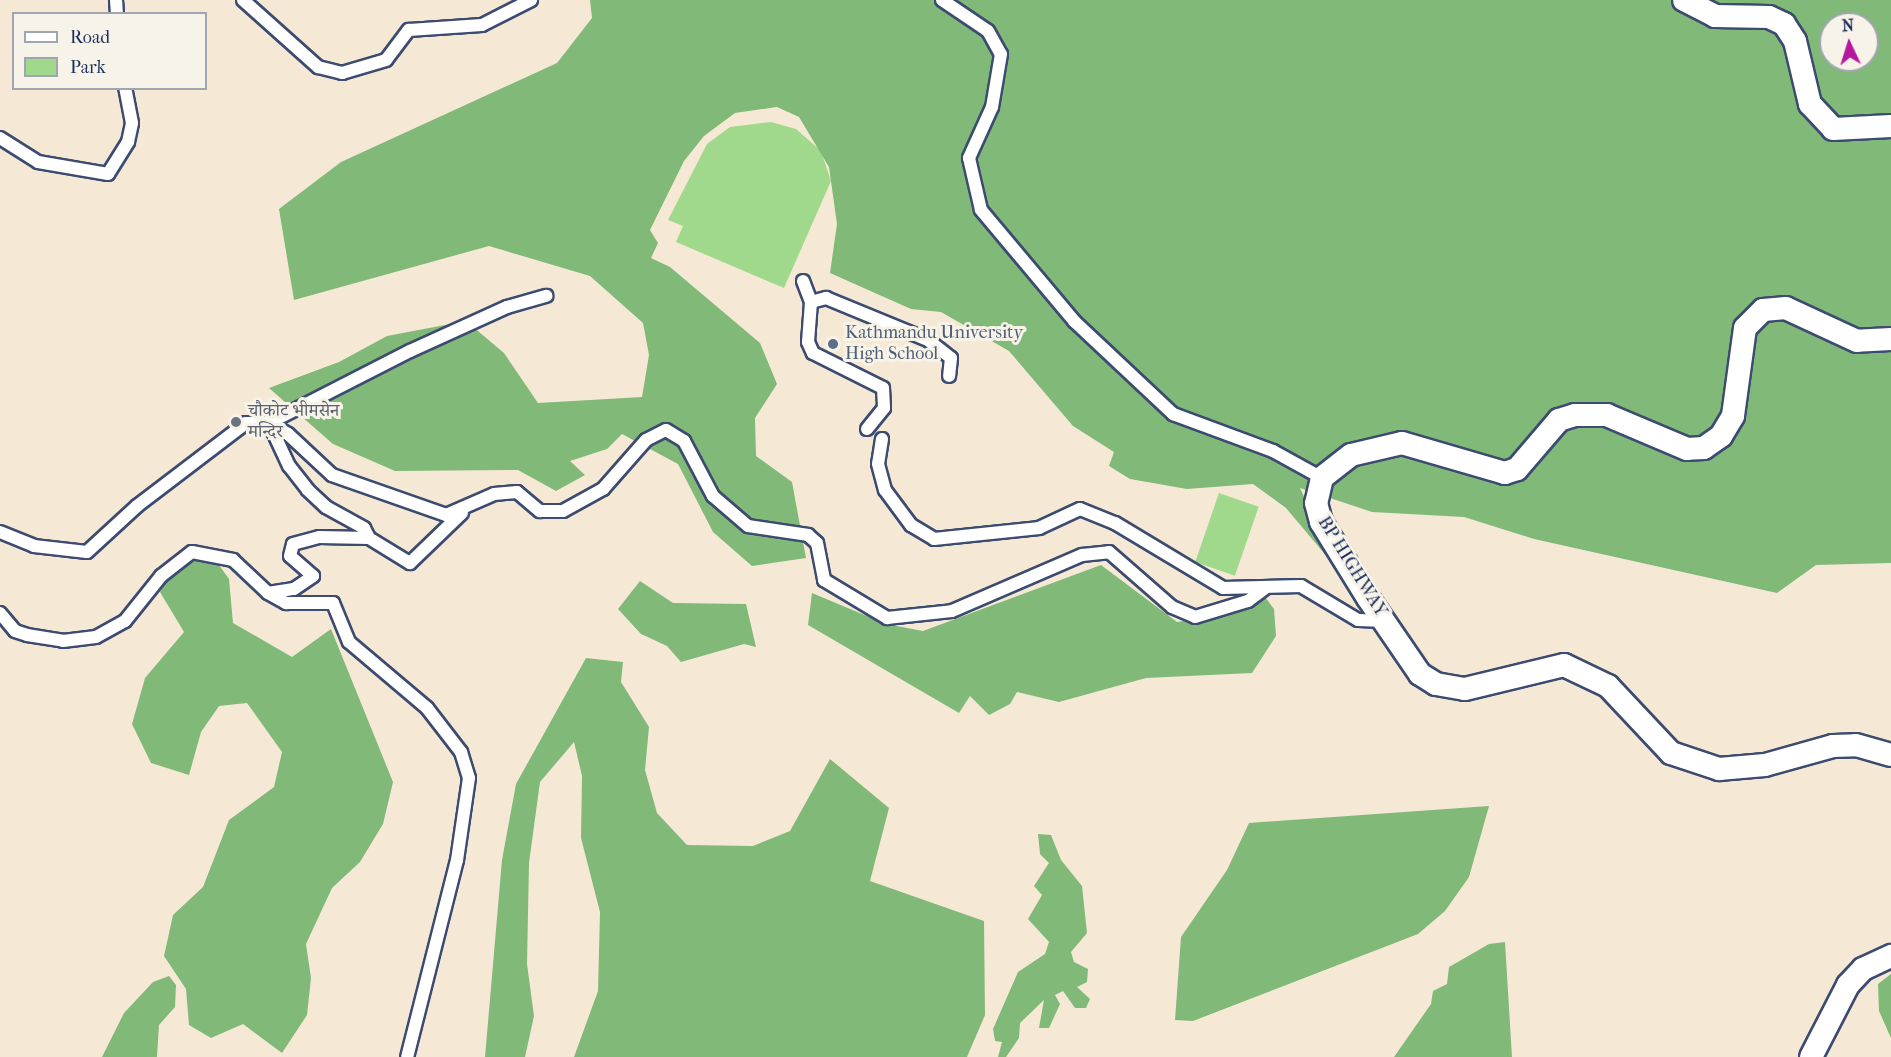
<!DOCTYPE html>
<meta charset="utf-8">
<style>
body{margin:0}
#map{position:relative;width:1891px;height:1057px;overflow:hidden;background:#f5e9d5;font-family:"IM FELL French Canon","Noto Serif Devanagari",serif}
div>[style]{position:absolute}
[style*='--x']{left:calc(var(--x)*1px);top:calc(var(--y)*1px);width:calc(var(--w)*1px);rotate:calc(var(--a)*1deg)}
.green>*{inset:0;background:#a0d98c;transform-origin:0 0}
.forest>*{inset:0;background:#80b978}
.roads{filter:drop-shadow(2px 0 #3c4b70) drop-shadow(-2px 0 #3c4b70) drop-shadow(0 2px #3c4b70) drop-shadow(0 -2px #3c4b70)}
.street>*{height:12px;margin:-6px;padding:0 6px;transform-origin:6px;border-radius:6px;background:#fff}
.highway>*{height:22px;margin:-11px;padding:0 11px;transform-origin:11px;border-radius:11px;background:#fff}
.dots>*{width:16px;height:16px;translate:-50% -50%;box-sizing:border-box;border:3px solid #f7f3e8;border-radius:50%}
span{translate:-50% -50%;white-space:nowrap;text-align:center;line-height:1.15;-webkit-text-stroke:6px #f7f3e8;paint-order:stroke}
.service-label{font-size:18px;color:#4e5e75}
.left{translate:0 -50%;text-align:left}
.worship-label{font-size:18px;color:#5b616d}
.street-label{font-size:18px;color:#1b2f5e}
.legend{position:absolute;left:12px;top:12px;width:195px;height:78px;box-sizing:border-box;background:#f7f3e8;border:2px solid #9fa5b1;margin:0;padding:8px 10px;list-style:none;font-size:18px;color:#1b2f5e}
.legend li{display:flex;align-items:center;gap:12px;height:30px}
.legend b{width:30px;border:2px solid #9fa5b1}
.north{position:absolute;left:1819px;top:12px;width:60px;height:60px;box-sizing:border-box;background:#f7f3e8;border:2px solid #9fa5b1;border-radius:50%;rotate:356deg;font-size:16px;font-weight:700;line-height:24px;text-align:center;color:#1b2f5e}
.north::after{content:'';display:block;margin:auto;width:21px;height:27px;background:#b5179e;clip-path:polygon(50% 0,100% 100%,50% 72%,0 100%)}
</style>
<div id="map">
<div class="green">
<i style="clip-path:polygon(771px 122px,796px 129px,821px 151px,831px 181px,784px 288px,676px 242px,683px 226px,668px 220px,707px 144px,730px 127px)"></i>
<i style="left:1219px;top:493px;width:42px;height:73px;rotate:19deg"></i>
</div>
<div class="forest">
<i style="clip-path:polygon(evenodd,590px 0,1891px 0,1891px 563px,1816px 565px,1777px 593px,1534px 539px,1464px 517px,1372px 512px,1300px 488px,1339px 571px,1286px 508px,1253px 484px,1187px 489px,1130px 479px,1109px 466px,1114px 452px,1073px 426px,1009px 351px,941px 312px,911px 309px,830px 273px,837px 224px,829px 167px,799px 117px,777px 107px,735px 113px,704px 136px,684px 161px,650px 230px,658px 243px,651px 258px,670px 267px,760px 343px,777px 384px,755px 418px,756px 456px,792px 482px,806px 558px,752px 566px,713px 532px,678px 464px,622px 434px,607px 449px,570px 461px,585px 475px,556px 491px,518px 470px,395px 471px,333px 444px,269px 388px,339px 362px,387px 336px,466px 321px,504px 353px,538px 403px,642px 397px,649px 355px,643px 323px,590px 276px,489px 246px,294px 300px,279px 209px,341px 162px,557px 63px,592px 18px,590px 0,1831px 24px,1867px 24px,1867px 60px,1831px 60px,1831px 24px)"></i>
<i style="clip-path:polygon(190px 558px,219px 565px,229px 579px,233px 623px,292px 657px,331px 629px,393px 782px,383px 824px,360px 862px,332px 888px,306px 944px,311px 978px,307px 1015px,282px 1053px,243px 1024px,211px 1038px,189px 1025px,186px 989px,164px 956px,173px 915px,203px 887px,229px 820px,274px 787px,282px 752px,247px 703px,219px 706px,201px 732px,189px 775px,151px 763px,132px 724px,145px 678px,184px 632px,160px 592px,174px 567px)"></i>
<i style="clip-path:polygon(1101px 565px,1177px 622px,1236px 613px,1265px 597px,1274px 609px,1276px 636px,1252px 673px,1146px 678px,1059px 702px,1017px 692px,1010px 704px,989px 715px,970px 696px,959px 713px,808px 625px,812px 593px,886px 624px,923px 631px)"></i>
<i style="clip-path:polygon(640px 581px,673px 603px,746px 604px,756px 647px,744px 644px,681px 662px,667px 646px,641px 634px,618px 609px)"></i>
<i style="clip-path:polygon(586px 658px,623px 662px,621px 682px,649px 727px,645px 770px,657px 813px,687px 845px,753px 846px,790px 831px,830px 759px,889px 808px,870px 881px,984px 921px,985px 1015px,967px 1057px,574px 1057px,598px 991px,600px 912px,581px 838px,582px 776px,574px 742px,540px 782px,529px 863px,527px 964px,534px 1016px,525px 1057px,485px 1057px,502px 860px,516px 784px)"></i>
<i style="clip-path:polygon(1489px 806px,1469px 877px,1445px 911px,1418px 934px,1193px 1021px,1175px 1020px,1181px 937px,1227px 870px,1249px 823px)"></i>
<i style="clip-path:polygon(1038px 834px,1051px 835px,1061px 860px,1082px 886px,1087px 933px,1071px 952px,1074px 962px,1088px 969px,1087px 982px,1077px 987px,1090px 999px,1086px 1008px,1075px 1008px,1063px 991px,1055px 995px,1060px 1004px,1049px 1028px,1039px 1028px,1044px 1000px,1020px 1023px,1019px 1038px,1006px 1057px,998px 1057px,1002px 1042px,995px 1041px,993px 1029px,1018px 972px,1045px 954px,1049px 942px,1028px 919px,1042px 895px,1034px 886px,1049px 863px,1040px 854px)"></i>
<i style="clip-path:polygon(1505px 942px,1512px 1057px,1394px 1057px,1431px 1004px,1433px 991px,1447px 984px,1449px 967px,1489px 944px)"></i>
<i style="clip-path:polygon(1891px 974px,1891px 1038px,1879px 1011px,1878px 984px)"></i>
<i style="clip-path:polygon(169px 976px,176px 985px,175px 1007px,159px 1025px,157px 1057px,102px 1057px,124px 1013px,153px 982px)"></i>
</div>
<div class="roads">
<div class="street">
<i style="--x:116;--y:0;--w:14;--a:86"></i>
<i style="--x:243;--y:0;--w:101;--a:41.8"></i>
<i style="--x:318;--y:67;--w:25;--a:14"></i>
<i style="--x:342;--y:73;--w:46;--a:-16.5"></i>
<i style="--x:386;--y:60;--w:38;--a:-53"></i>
<i style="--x:409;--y:30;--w:73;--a:-3.9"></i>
<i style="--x:482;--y:25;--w:55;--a:-27"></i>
<i style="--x:942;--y:0;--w:55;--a:34"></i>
<i style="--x:988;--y:31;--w:26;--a:61"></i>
<i style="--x:1001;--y:54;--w:54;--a:99.6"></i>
<i style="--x:992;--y:107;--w:56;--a:114.3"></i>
<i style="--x:969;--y:158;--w:53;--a:77"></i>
<i style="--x:981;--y:210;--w:145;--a:50"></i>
<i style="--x:1074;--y:321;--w:136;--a:43.2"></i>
<i style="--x:1173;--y:414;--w:107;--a:20.3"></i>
<i style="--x:1273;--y:451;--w:56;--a:28.9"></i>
<i style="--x:0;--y:138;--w:45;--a:32.3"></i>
<i style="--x:38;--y:162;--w:71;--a:9.7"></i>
<i style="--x:108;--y:174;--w:38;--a:-58"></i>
<i style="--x:128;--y:142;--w:19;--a:-78"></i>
<i style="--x:132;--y:123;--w:36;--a:-101"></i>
<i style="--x:803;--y:281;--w:22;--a:69"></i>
<i style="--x:811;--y:302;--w:40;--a:94.3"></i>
<i style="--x:808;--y:342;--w:12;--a:66"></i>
<i style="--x:813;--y:353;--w:78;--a:26.6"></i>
<i style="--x:883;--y:388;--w:20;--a:87"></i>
<i style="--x:884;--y:408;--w:27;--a:129"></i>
<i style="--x:811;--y:302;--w:16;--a:-15"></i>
<i style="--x:826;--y:298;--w:110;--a:22.4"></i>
<i style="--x:928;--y:340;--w:29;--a:38"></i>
<i style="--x:951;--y:358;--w:18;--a:96"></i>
<i style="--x:882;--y:439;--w:25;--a:99"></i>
<i style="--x:878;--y:464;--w:27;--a:75"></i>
<i style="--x:885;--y:490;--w:44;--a:53.4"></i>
<i style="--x:911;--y:525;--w:27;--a:31"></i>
<i style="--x:934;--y:539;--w:106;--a:-6"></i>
<i style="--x:1039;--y:528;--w:45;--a:-24.9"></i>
<i style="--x:1080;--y:509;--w:38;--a:22"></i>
<i style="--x:1115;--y:523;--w:126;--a:31"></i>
<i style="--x:1223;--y:588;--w:78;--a:-1.5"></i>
<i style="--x:1301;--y:586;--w:66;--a:30.8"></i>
<i style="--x:1358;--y:620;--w:28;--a:2"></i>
<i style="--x:0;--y:532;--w:37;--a:22"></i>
<i style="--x:34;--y:546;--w:53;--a:6.5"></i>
<i style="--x:87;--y:552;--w:68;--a:-42.6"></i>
<i style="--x:137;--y:506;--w:137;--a:-37.3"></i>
<i style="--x:246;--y:423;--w:23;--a:0"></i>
<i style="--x:269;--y:423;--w:22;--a:30"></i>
<i style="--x:288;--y:434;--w:60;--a:43"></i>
<i style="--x:332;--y:475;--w:121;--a:19.3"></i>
<i style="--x:446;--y:515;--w:52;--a:-23.6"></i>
<i style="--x:494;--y:494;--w:23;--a:-5"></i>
<i style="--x:517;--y:492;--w:30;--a:40"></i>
<i style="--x:540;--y:511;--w:23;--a:0"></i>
<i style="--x:563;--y:511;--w:46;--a:-28.8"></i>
<i style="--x:603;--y:489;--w:65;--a:-48.7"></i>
<i style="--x:646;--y:440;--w:22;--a:-27"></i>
<i style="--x:666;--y:430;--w:21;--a:31"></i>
<i style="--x:684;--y:441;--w:62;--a:62.2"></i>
<i style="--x:713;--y:496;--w:46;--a:40.6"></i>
<i style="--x:748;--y:526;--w:61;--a:8.5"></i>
<i style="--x:808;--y:535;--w:12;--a:42"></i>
<i style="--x:817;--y:543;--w:38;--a:79"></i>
<i style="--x:824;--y:580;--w:74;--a:31.1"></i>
<i style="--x:887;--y:618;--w:65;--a:-6.1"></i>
<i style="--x:952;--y:611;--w:142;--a:-23.3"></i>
<i style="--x:1082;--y:555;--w:27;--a:-6"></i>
<i style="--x:1109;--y:552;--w:84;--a:41.1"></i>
<i style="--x:1172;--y:607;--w:25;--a:23"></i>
<i style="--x:1195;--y:617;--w:55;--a:-16.8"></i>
<i style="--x:1248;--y:601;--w:21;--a:-37"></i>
<i style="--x:369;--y:538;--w:11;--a:-117"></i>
<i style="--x:364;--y:528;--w:43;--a:-151.1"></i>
<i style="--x:326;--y:507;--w:25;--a:-137"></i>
<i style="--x:308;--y:490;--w:31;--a:-128"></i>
<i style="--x:289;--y:466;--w:47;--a:-114.9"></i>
<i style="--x:269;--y:423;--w:158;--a:-27.1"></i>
<i style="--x:410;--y:351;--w:107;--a:-24.4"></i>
<i style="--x:507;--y:307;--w:41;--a:-15.8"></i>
<i style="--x:268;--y:593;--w:21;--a:29"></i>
<i style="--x:286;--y:603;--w:47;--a:0"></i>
<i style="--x:333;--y:603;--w:42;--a:67.7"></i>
<i style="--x:349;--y:642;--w:102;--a:40.2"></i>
<i style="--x:427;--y:708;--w:56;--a:52.3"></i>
<i style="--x:461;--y:752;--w:27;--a:73"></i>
<i style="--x:469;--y:778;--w:83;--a:98.3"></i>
<i style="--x:457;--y:860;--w:203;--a:104.2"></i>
<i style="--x:0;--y:613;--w:23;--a:50"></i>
<i style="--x:15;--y:631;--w:13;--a:18"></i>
<i style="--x:27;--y:635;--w:36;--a:9"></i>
<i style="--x:63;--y:641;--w:33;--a:-7"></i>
<i style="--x:96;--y:637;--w:33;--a:-29"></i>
<i style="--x:125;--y:621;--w:58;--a:-51.3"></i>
<i style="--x:161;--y:576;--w:39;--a:-38"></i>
<i style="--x:192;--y:552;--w:42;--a:11"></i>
<i style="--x:233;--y:560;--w:48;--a:43.3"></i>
<i style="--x:268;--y:593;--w:26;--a:-9"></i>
<i style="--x:294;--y:589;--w:23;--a:-34"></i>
<i style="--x:313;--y:576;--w:30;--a:-139"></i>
<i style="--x:290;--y:556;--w:12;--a:-76"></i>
<i style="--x:293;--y:544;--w:27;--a:-15"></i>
<i style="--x:319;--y:537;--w:50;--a:1.1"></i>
<i style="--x:369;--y:538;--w:48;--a:31.4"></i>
<i style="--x:410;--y:563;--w:72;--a:-43.9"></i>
</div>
<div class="highway">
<i style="--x:1684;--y:0;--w:35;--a:27"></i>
<i style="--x:1715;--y:16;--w:54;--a:1.1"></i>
<i style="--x:1769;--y:17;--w:17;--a:25"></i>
<i style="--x:1784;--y:24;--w:20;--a:57"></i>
<i style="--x:1795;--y:41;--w:65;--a:76.6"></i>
<i style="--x:1810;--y:104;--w:34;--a:47"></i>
<i style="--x:1833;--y:129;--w:58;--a:-3"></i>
<i style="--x:1891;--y:339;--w:34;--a:177"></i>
<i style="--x:1857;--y:341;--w:78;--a:-155.1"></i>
<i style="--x:1786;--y:308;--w:23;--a:175"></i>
<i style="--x:1763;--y:310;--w:25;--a:135"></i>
<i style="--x:1745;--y:328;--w:89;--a:97.8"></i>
<i style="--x:1733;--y:416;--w:23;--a:121"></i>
<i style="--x:1721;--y:436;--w:21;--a:145"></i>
<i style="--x:1704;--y:448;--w:17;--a:177"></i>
<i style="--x:1687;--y:449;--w:87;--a:-157"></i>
<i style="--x:1607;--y:415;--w:32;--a:180"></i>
<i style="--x:1575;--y:415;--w:17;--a:163"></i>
<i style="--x:1559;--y:420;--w:65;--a:130.6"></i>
<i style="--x:1517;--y:469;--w:13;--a:162"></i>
<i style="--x:1505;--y:473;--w:107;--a:-163.8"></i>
<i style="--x:1402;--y:443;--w:52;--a:166.8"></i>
<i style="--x:1351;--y:455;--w:37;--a:142"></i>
<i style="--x:1322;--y:478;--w:26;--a:103"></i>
<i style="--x:1316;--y:503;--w:20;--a:75"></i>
<i style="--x:1321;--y:522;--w:89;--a:58.3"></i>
<i style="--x:1368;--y:598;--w:92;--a:55.6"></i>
<i style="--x:1420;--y:674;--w:19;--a:32"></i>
<i style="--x:1436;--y:684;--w:29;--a:10"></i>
<i style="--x:1465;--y:689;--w:102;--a:-13.6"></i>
<i style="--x:1564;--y:665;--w:49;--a:25.5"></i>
<i style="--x:1608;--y:686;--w:92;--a:46.8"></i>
<i style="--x:1671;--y:753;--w:51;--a:18.4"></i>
<i style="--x:1719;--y:769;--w:46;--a:-5"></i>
<i style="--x:1765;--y:765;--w:71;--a:-15.6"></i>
<i style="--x:1833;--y:746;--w:23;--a:-2"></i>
<i style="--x:1856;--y:745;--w:36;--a:16"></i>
<i style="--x:1811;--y:1057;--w:81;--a:-62.8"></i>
<i style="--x:1848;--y:985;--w:22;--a:-47"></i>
<i style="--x:1863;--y:969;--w:31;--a:-25"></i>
</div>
</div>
<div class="dots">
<i style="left:833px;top:344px;background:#5c6f8a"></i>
<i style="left:236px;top:422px;background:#6b7280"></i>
</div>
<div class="service-label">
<span class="left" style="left:845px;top:344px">Kathmandu University<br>High School</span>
</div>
<div class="worship-label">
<span class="left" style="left:248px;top:422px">चौकोट भीमसेन<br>मन्दिर</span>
</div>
<div class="street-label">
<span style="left:1352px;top:567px;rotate:58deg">BP HIGHWAY</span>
</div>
<ul class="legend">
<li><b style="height:8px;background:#fff"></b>Road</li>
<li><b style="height:16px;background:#a0d98c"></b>Park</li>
</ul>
<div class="north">N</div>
</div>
